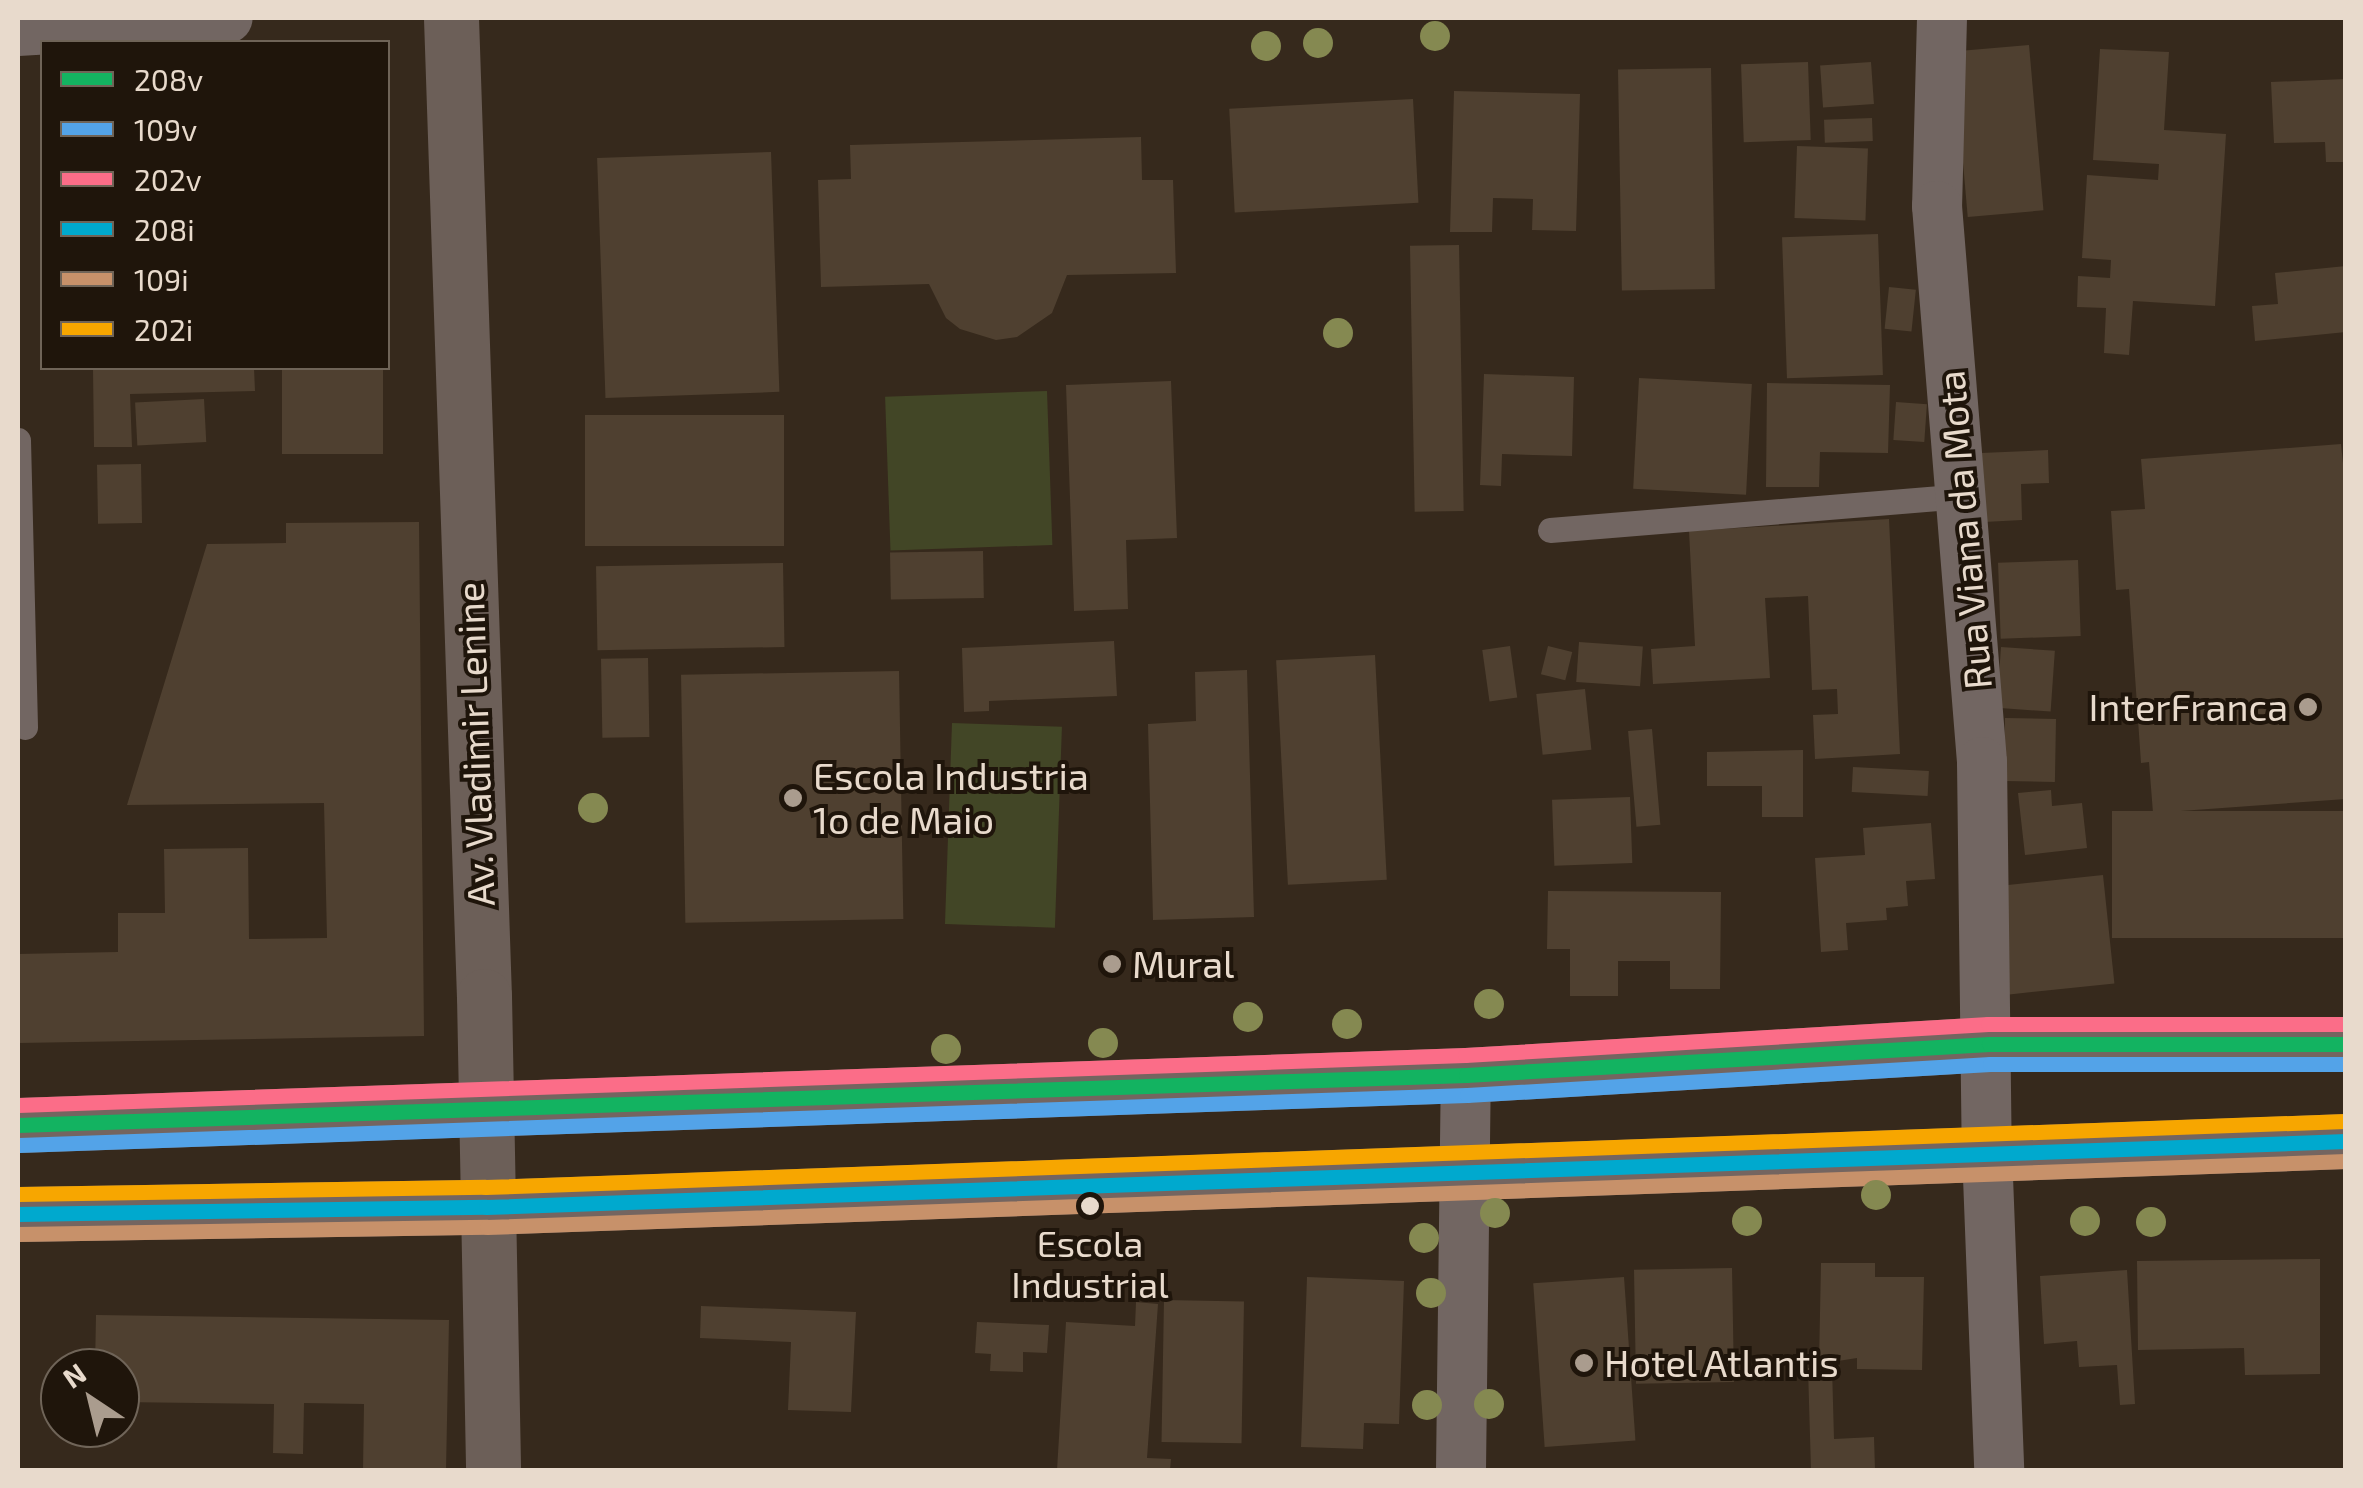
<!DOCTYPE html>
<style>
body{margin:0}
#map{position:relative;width:2363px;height:1488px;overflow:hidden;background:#36291c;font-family:"Exo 2",sans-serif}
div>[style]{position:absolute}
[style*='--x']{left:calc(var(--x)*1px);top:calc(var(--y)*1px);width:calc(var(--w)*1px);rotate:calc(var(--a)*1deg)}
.green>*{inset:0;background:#424626;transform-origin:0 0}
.building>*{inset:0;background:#4f4030;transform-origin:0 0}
.service>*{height:25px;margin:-12.5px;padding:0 12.5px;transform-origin:12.5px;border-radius:12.5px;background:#726662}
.minor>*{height:50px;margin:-25px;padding:0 25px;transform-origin:25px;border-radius:25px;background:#726662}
.secondary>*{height:55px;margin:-27.5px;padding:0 27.5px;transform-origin:27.5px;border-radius:27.5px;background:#6c5f58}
.primary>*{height:55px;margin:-27.5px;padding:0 27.5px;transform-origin:27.5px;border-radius:27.5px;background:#746560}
.bus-1>*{height:15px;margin:-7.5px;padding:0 7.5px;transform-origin:7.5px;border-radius:7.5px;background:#13b361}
.bus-2>*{height:15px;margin:-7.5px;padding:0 7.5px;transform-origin:7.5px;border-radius:7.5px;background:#53a3e8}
.bus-3>*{height:15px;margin:-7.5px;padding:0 7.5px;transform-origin:7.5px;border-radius:7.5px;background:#fb6d88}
.bus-4>*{height:15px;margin:-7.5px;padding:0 7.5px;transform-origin:7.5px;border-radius:7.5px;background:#00a9ce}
.bus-5>*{height:15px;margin:-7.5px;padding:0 7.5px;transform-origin:7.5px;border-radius:7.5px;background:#c7916a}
.bus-6>*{height:15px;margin:-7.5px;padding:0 7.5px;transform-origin:7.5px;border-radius:7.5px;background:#f7a600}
.trees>*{width:30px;height:30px;margin:-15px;border-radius:50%;background:#858951}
.dots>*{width:28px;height:28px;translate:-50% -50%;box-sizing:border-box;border:5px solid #1f150b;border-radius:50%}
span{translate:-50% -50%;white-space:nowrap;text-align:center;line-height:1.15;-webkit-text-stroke:8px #1f150b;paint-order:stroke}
.bus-label{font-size:36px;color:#e8dacc}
.street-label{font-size:38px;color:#e8dacc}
.poi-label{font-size:38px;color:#e8dacc}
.right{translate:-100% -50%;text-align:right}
.left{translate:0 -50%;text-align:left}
.frame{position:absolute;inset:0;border:20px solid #e8dacc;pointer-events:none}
.legend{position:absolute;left:40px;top:40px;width:350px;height:330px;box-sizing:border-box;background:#1f150b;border:2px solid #6f6458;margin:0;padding:12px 18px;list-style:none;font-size:30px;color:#e8dacc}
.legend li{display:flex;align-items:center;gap:20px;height:50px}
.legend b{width:50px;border:2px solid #6f6458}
.north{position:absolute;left:40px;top:1348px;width:100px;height:100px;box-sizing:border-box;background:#1f150b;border:2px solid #6f6458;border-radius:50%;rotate:325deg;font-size:28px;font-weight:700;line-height:40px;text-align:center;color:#e8dacc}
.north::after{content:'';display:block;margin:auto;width:35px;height:45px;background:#aa9c8e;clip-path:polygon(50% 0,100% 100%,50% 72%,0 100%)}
</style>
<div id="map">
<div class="green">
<i style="left:1047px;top:391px;width:154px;height:162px;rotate:88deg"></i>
<i style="left:952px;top:723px;width:110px;height:201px;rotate:2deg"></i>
</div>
<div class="building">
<i style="left:2029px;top:45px;width:166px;height:76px;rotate:85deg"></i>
<i style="clip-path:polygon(2100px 49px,2169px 52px,2164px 130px,2226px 134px,2215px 306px,2133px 301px,2129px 355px,2104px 353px,2106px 308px,2077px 307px,2078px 276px,2110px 278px,2111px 260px,2082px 258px,2087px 175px,2158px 180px,2159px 164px,2093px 160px)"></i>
<i style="left:1808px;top:62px;width:78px;height:67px;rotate:88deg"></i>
<i style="left:1871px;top:62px;width:42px;height:51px;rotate:86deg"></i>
<i style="left:1711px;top:68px;width:221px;height:93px;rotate:89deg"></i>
<i style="clip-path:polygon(2346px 79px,2346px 162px,2326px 162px,2325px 142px,2274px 143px,2271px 82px)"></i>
<i style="clip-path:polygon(1454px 91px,1580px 94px,1576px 231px,1532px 230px,1533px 199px,1493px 198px,1492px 232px,1450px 232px)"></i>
<i style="left:1413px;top:99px;width:104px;height:184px;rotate:87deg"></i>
<i style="left:1872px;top:118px;width:23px;height:48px;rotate:88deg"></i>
<i style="clip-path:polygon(1141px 137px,1142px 180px,1173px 180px,1176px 273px,1067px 275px,1052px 313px,1017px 337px,996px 340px,960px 329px,946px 318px,929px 284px,821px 287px,818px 180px,851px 179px,850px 145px)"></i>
<i style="left:1797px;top:146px;width:71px;height:72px;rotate:2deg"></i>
<i style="left:771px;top:152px;width:240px;height:174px;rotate:88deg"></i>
<i style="left:1878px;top:234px;width:141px;height:96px;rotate:88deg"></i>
<i style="left:1459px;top:245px;width:266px;height:49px;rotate:89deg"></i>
<i style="clip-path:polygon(2346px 266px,2346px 332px,2255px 341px,2252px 306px,2278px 304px,2275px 273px)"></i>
<i style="left:1889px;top:287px;width:27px;height:42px;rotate:6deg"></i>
<i style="clip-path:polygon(93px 368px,254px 368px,255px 391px,130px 394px,132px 447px,94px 447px)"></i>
<i style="left:282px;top:368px;width:101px;height:86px"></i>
<i style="clip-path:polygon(1484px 374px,1574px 377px,1572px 456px,1502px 454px,1501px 486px,1480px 485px)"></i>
<i style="left:1639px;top:378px;width:113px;height:111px;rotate:3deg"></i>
<i style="clip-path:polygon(1171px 381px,1177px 538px,1126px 540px,1128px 609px,1074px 611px,1066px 385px)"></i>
<i style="clip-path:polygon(1767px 383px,1890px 385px,1888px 453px,1820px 452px,1819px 487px,1766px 487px)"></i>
<i style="left:204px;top:399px;width:43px;height:69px;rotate:87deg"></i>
<i style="left:1896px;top:402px;width:31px;height:38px;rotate:4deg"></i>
<i style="left:784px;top:415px;width:131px;height:199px;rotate:90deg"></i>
<i style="clip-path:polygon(2341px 444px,2346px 492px,2346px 799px,2153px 813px,2149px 762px,2141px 763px,2129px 589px,2116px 590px,2111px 511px,2145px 509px,2141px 459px)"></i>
<i style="clip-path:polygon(2048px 450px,2049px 483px,2021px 484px,2022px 520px,1984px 522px,1981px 453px)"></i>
<i style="left:141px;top:464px;width:59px;height:44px;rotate:89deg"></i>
<i style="clip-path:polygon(1889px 519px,1900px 754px,1815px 759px,1813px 715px,1838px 714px,1837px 689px,1812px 690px,1808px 596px,1765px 598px,1770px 678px,1653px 684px,1651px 649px,1695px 646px,1689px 531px)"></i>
<i style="clip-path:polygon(419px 522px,424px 1036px,18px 1043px,18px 954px,118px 952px,118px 913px,165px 913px,164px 849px,248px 848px,249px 939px,327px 938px,324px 803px,127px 805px,207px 544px,286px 543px,286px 523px)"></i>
<i style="left:983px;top:551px;width:47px;height:93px;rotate:89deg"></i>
<i style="left:2078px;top:560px;width:76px;height:80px;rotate:88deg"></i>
<i style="left:783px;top:563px;width:84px;height:187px;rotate:89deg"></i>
<i style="clip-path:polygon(1114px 641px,1117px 696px,989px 701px,989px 711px,964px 712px,962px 648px)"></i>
<i style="left:1579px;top:642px;width:64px;height:40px;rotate:4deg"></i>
<i style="left:1510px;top:646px;width:52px;height:28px;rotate:82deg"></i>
<i style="left:1548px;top:646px;width:25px;height:29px;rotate:14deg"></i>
<i style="left:2001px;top:647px;width:54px;height:61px;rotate:4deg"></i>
<i style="left:1375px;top:655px;width:225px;height:99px;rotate:87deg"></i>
<i style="left:648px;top:658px;width:79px;height:47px;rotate:89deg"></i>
<i style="clip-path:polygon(1247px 670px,1254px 917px,1153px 920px,1148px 724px,1196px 721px,1195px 672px)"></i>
<i style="left:899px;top:671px;width:248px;height:218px;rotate:89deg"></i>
<i style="left:1585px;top:689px;width:61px;height:49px;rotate:84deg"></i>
<i style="left:2005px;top:718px;width:51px;height:63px;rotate:1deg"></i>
<i style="left:1652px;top:729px;width:96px;height:24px;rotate:85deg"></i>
<i style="clip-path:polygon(1803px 750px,1803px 817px,1762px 817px,1762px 786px,1707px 786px,1707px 752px)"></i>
<i style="left:1853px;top:767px;width:76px;height:25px;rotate:3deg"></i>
<i style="clip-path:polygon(2051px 790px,2052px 806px,2082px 803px,2087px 848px,2025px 855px,2018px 793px)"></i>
<i style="left:1630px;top:797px;width:66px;height:78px;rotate:88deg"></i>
<i style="left:2346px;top:811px;width:127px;height:234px;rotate:90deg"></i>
<i style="clip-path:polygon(1931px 823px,1935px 879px,1906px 881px,1908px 906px,1886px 908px,1887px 920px,1846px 923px,1848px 950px,1821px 952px,1815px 858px,1865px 855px,1863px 828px)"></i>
<i style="left:2103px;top:875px;width:109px;height:110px;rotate:84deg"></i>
<i style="clip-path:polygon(1548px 891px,1721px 892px,1720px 989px,1670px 989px,1670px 961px,1618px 961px,1618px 996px,1570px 996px,1570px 949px,1547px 949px)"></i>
<i style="clip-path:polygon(2320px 1259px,2320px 1374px,2245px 1375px,2244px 1348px,2138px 1350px,2137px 1261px)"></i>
<i style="clip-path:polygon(1821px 1263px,1875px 1263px,1875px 1277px,1924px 1277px,1922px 1370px,1857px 1369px,1857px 1358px,1819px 1364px)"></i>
<i style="left:1732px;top:1268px;width:114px;height:98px;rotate:89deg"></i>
<i style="clip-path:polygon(2127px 1270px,2135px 1404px,2120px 1405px,2117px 1365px,2079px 1367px,2077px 1341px,2044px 1344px,2040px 1276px)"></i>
<i style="clip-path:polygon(1307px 1277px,1404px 1281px,1399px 1424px,1364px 1423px,1363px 1449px,1301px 1447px)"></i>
<i style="left:1624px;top:1277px;width:164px;height:91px;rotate:86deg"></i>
<i style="left:1164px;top:1300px;width:80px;height:142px;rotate:1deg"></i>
<i style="clip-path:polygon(1136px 1302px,1158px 1304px,1147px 1458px,1171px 1459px,1170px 1470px,1057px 1470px,1066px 1322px,1135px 1326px)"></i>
<i style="clip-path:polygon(701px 1306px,856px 1312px,851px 1412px,788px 1410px,791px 1342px,700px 1338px)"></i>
<i style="clip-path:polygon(96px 1315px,449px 1320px,446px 1470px,363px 1470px,364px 1404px,304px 1403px,303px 1454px,273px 1453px,274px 1404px,120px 1402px,120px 1368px,95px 1368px)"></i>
<i style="clip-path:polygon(977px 1322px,1049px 1325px,1047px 1353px,1023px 1352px,1023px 1372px,990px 1371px,991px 1354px,975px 1353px)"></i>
<i style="clip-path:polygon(1832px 1367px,1834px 1439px,1874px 1437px,1875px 1470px,1811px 1470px,1808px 1368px)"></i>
</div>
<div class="service">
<i style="--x:18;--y:440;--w:287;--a:88.6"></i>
<i style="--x:1550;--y:530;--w:413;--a:-4.7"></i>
</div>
<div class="minor">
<i style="--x:1942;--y:18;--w:188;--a:91.5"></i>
<i style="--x:1937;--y:206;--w:558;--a:85.37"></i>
<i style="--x:1982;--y:762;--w:389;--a:89.3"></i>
<i style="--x:1987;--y:1151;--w:319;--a:87.8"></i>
<i style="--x:18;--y:31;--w:210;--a:-3.5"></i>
<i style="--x:1461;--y:1470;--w:395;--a:-89.3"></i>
</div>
<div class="secondary">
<i style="--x:451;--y:18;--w:979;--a:88.07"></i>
<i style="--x:484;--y:996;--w:474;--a:88.9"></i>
</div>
<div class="primary">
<i style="--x:18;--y:1125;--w:1449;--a:-1.98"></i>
<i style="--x:1466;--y:1075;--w:524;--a:-3.39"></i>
<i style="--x:1989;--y:1044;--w:357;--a:0"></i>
<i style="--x:18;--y:1214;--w:468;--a:-0.9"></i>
<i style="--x:486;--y:1207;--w:1861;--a:-2.03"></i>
</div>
<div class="bus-1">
<i style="--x:18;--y:1125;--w:1449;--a:-1.98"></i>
<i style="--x:1466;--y:1075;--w:524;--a:-3.39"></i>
<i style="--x:1989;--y:1044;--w:357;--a:0"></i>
</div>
<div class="bus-2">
<i style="--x:19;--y:1145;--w:1449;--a:-1.98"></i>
<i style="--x:1467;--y:1095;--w:524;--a:-3.39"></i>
<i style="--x:1990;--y:1064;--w:356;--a:0"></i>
</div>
<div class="bus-3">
<i style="--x:18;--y:1105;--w:1448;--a:-1.98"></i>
<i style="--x:1465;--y:1055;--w:524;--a:-3.39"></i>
<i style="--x:1988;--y:1024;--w:358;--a:0"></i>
</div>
<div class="bus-4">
<i style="--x:18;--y:1214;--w:468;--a:-0.9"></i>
<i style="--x:486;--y:1207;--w:1861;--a:-2.03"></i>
</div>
<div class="bus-5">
<i style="--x:18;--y:1234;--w:469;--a:-0.9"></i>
<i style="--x:487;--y:1227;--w:1860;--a:-2.03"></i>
</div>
<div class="bus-6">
<i style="--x:18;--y:1194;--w:467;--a:-0.9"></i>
<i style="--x:485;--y:1187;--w:1861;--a:-2.03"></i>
</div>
<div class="trees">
<i style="left:1435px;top:36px"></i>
<i style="left:1318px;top:43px"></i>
<i style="left:1266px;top:46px"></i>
<i style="left:1338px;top:333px"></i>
<i style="left:593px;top:808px"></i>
<i style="left:1489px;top:1004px"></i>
<i style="left:1248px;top:1017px"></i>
<i style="left:1347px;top:1024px"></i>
<i style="left:1103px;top:1043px"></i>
<i style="left:946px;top:1049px"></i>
<i style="left:1876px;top:1195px"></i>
<i style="left:1495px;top:1213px"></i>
<i style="left:1747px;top:1221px"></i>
<i style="left:2085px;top:1221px"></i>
<i style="left:2151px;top:1222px"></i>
<i style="left:1424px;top:1238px"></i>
<i style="left:1431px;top:1293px"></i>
<i style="left:1489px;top:1404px"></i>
<i style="left:1427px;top:1405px"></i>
</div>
<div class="dots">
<i style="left:2308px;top:707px;background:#aa9c8e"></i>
<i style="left:793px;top:798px;background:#aa9c8e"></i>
<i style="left:1112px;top:964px;background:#aa9c8e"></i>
<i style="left:1090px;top:1206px;background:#e8dacc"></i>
<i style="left:1584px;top:1363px;background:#aa9c8e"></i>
</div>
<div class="bus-label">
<span style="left:1090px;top:1263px">Escola<br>Industrial</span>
</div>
<div class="street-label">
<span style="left:1964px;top:530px;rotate:-95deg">Rua Viana da Mota</span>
<span style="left:475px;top:744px;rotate:-92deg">Av. Vladimir Lenine</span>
</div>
<div class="poi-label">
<span class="right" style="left:2288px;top:707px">InterFranca</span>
<span class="left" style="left:813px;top:798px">Escola Industria<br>1o de Maio</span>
<span class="left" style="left:1132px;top:964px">Mural</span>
<span class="left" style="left:1604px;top:1363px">Hotel Atlantis</span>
</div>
<div class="frame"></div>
<ul class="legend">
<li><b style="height:12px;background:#13b361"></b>208v</li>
<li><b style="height:12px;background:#53a3e8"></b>109v</li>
<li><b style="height:12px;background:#fb6d88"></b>202v</li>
<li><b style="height:12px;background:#00a9ce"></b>208i</li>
<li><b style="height:12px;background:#c7916a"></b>109i</li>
<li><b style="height:12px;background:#f7a600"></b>202i</li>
</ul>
<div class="north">N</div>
</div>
